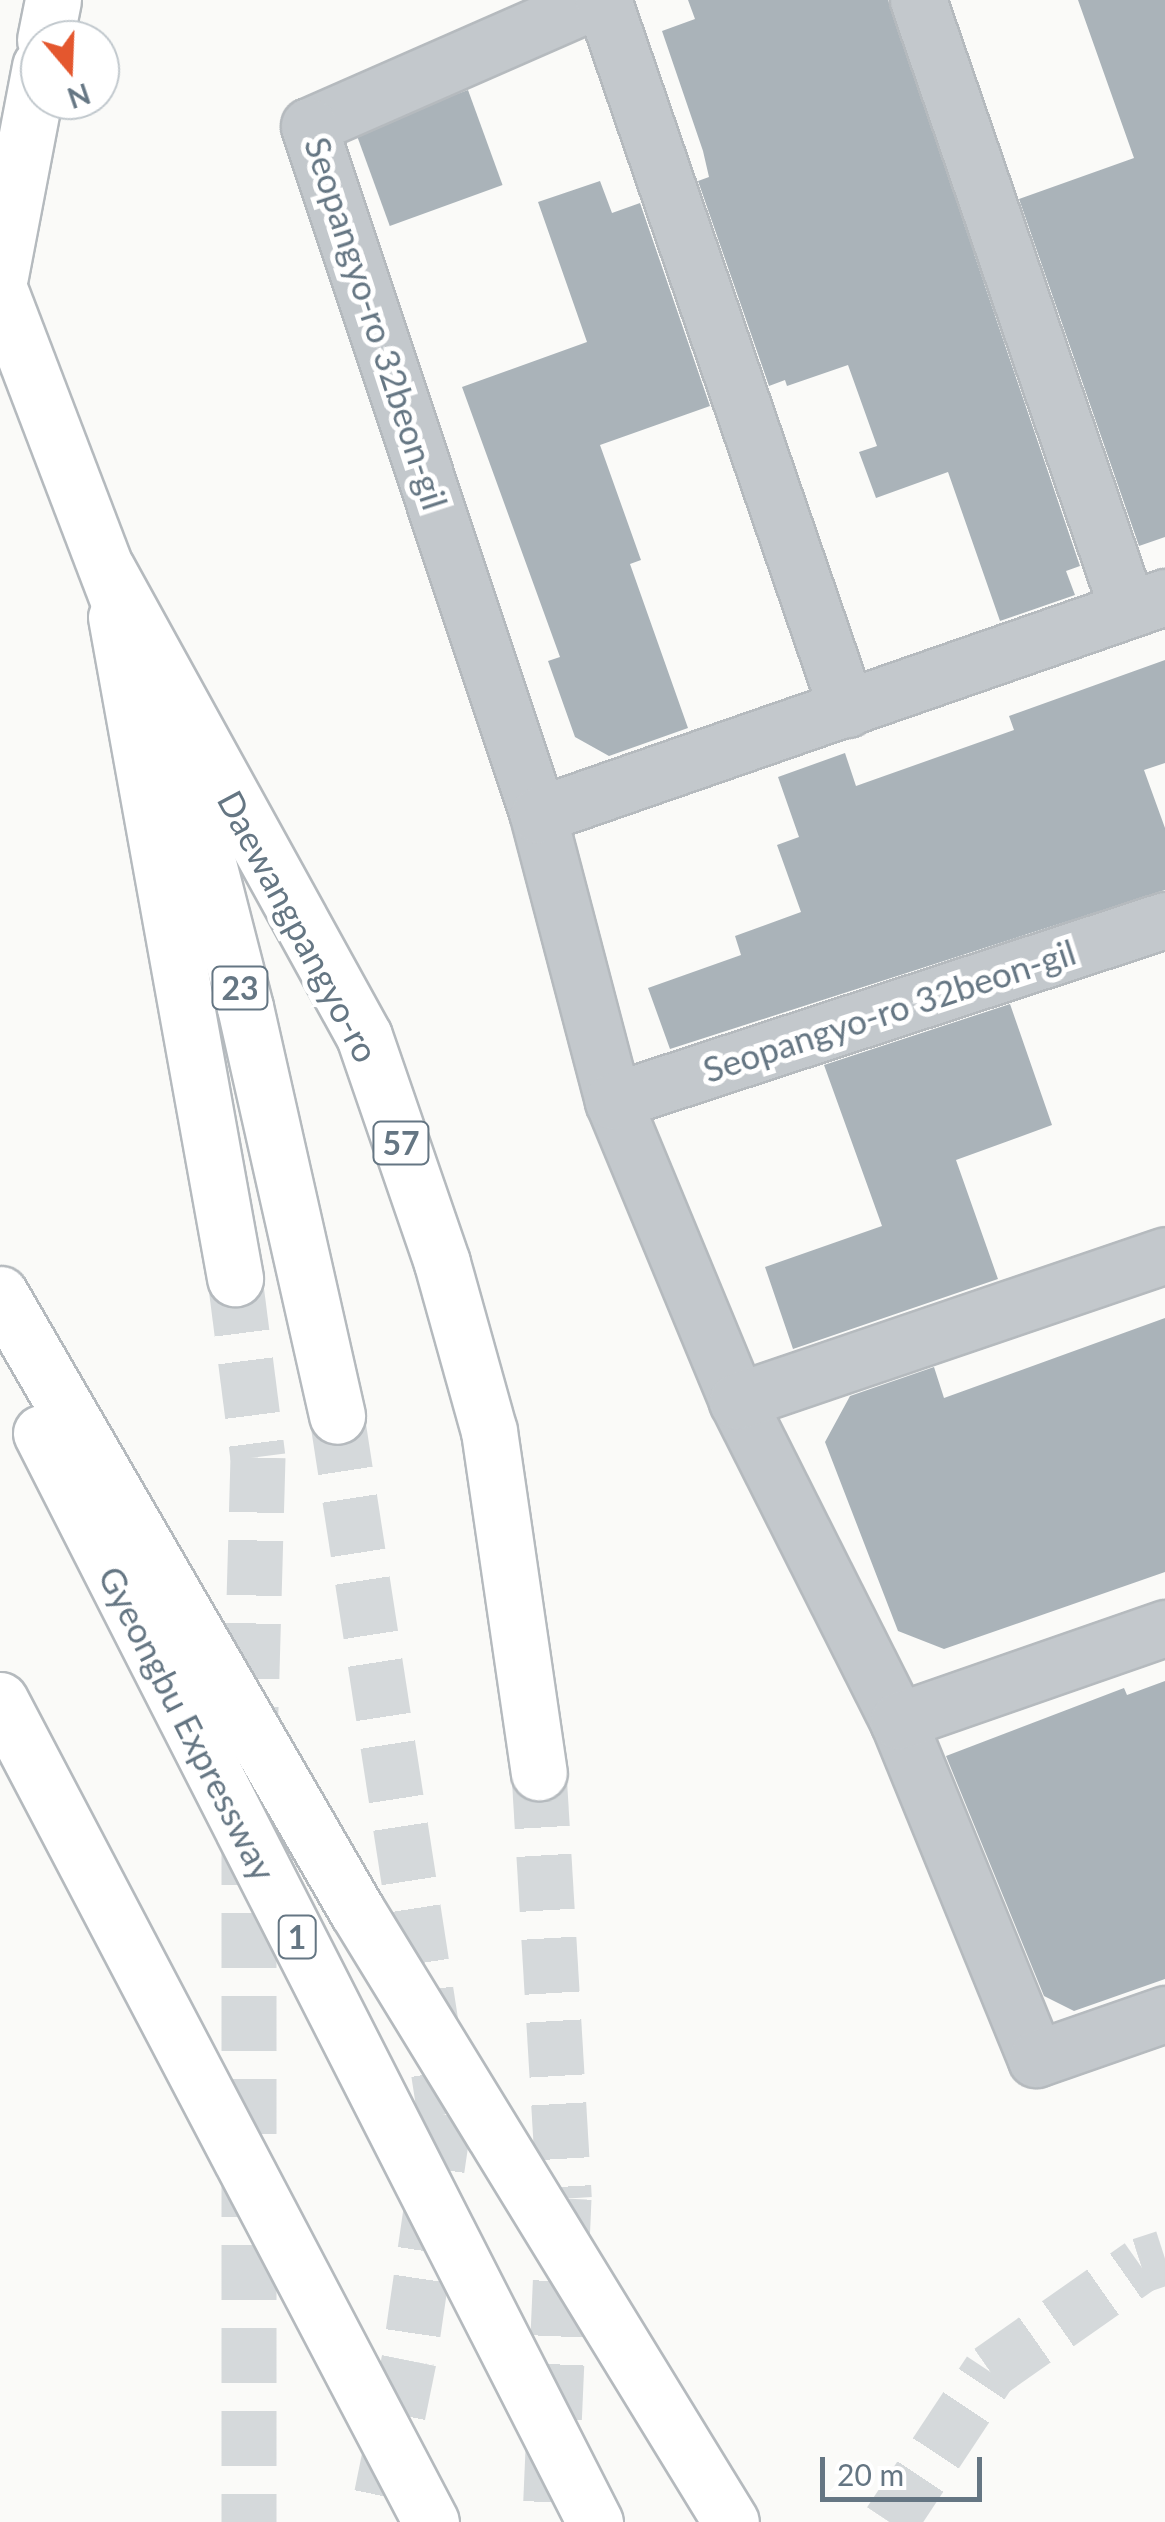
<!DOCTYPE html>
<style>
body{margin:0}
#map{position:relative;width:1165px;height:2522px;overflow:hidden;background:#fafaf8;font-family:Lato,sans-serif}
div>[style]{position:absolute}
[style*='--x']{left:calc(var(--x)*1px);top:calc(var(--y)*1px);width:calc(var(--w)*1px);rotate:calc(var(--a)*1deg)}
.building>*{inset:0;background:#aab3b9;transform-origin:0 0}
.major-tunnel>*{height:55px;margin-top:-27.5px;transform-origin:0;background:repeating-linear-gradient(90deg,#d5d9db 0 55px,transparent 0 83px)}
.highway-tunnel>*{height:55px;margin-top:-27.5px;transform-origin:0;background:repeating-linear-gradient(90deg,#d5d9db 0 55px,transparent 0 83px)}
.roads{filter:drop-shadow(2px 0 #b5babe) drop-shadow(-2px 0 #b5babe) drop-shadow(0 2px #b5babe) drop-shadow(0 -2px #b5babe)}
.minor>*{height:55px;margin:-27.5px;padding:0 27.5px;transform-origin:27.5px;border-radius:27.5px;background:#c3c8cc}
.major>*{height:55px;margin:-27.5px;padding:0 27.5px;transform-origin:27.5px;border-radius:27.5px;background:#fff}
.highway>*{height:55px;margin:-27.5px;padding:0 27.5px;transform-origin:27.5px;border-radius:27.5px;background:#fff}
span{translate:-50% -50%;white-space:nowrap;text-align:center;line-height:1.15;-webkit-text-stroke:10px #fff;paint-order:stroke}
.shield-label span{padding:2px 8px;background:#fff;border:2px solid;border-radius:8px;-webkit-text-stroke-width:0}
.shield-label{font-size:32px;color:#657683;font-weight:700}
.street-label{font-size:35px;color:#657683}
.north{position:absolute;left:20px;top:20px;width:100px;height:100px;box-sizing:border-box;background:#fff;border:2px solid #c1c8cd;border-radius:50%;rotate:161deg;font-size:28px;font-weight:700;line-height:40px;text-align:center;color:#657683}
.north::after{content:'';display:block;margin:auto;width:35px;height:45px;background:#e4572e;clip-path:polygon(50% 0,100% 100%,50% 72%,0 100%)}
.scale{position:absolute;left:820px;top:2457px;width:162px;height:45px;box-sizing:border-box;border:5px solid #657683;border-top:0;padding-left:12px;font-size:30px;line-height:35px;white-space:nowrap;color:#657683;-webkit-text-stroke:8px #fff;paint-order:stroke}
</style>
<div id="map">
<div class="building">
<i style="clip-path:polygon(688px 0,888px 0,1080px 566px,1066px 571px,1075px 595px,1000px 621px,948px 472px,876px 498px,859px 452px,877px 446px,848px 365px,787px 386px,785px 380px,769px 386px,698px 181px,709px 177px,703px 151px,662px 31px,695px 19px)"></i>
<i style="clip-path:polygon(1078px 0,1165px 0,1165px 537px,1139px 546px,1019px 199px,1134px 158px)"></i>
<i style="left:468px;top:90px;width:101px;height:120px;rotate:70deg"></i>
<i style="clip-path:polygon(600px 181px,612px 213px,640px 203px,710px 406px,600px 445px,641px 560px,630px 564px,688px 728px,609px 756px,575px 737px,548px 661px,560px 657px,462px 387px,587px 342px,538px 202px)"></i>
<i style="clip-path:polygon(1165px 660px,1165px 763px,1144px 770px,1165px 828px,1165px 890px,670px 1049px,648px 988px,741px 955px,735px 936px,801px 912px,777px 845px,799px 837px,778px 777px,845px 753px,856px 786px,1014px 730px,1009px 716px)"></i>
<i style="clip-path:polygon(1010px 1004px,1052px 1125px,956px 1160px,998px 1279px,793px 1349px,765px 1267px,882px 1226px,824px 1065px)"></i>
<i style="clip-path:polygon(1165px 1318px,1165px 1572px,944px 1649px,898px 1631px,825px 1442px,850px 1396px,934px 1367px,944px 1398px)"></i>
<i style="clip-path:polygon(1165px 1681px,1165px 1979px,1074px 2011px,1044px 1996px,946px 1756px,1124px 1688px,1127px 1695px)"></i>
</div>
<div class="major-tunnel">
<i style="--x:235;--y:1278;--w:180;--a:82.7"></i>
<i style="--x:258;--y:1457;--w:291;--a:91.6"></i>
<i style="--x:337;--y:1416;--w:706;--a:81.2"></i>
<i style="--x:445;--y:2114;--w:249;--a:98.3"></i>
<i style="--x:409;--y:2360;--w:165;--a:101.5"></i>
<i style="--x:539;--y:1772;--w:427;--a:86.6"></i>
<i style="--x:564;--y:2198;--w:324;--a:92.5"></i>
<i style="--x:249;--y:1829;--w:693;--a:90"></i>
</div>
<div class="highway-tunnel">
<i style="--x:890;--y:2522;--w:181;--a:-56.5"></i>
<i style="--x:990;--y:2371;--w:184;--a:-35.1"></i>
<i style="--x:1141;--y:2265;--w:25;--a:-18"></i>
</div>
<div class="roads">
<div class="minor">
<i style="--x:596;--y:0;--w:313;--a:156.3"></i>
<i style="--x:309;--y:126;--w:726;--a:71.61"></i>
<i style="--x:538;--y:815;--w:296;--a:75.3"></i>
<i style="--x:613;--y:1101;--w:325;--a:67.5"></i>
<i style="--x:737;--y:1401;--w:358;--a:63.3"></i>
<i style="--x:898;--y:1721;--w:365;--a:67.8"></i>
<i style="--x:1036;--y:2059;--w:137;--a:-19.2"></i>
<i style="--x:603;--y:0;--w:750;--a:71.01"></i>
<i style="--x:918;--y:0;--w:645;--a:71"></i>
<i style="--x:538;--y:815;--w:664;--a:-19.17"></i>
<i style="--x:613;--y:1101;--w:581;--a:-18.15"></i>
<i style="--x:737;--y:1401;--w:452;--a:-18.8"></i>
<i style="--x:898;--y:1721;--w:283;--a:-19.2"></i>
</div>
<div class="major">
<i style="--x:45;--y:40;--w:41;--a:-78.7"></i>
<i style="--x:0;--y:276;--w:214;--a:-79.2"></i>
<i style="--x:0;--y:291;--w:334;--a:69.1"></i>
<i style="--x:107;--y:569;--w:533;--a:61.18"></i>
<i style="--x:364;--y:1036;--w:240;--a:71"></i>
<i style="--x:442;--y:1263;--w:174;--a:74.4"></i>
<i style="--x:489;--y:1431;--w:345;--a:81.7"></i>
<i style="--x:116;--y:617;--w:672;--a:79.79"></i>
<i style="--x:169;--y:735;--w:62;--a:70.1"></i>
<i style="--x:190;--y:793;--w:221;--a:75.6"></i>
<i style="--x:245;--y:1007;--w:419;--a:77.3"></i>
</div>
<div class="highway">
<i style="--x:0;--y:1294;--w:713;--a:59.95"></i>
<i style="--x:357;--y:1911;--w:716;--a:58.53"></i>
<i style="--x:41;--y:1433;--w:1222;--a:63.04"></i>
<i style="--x:0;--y:1700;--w:928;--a:62.33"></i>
</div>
</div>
<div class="shield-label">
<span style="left:240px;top:988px">23</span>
<span style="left:401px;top:1143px">57</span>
<span style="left:297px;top:1937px">1</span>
</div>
<div class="street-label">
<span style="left:377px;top:323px;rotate:72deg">Seopangyo-ro 32beon-gil</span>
<span style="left:299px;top:926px;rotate:62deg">Daewangpangyo-ro</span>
<span style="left:889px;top:1010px;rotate:-18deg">Seopangyo-ro 32beon-gil</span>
<span style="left:188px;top:1723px;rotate:63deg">Gyeongbu Expressway</span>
</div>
<div class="north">N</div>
<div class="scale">20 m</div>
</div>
